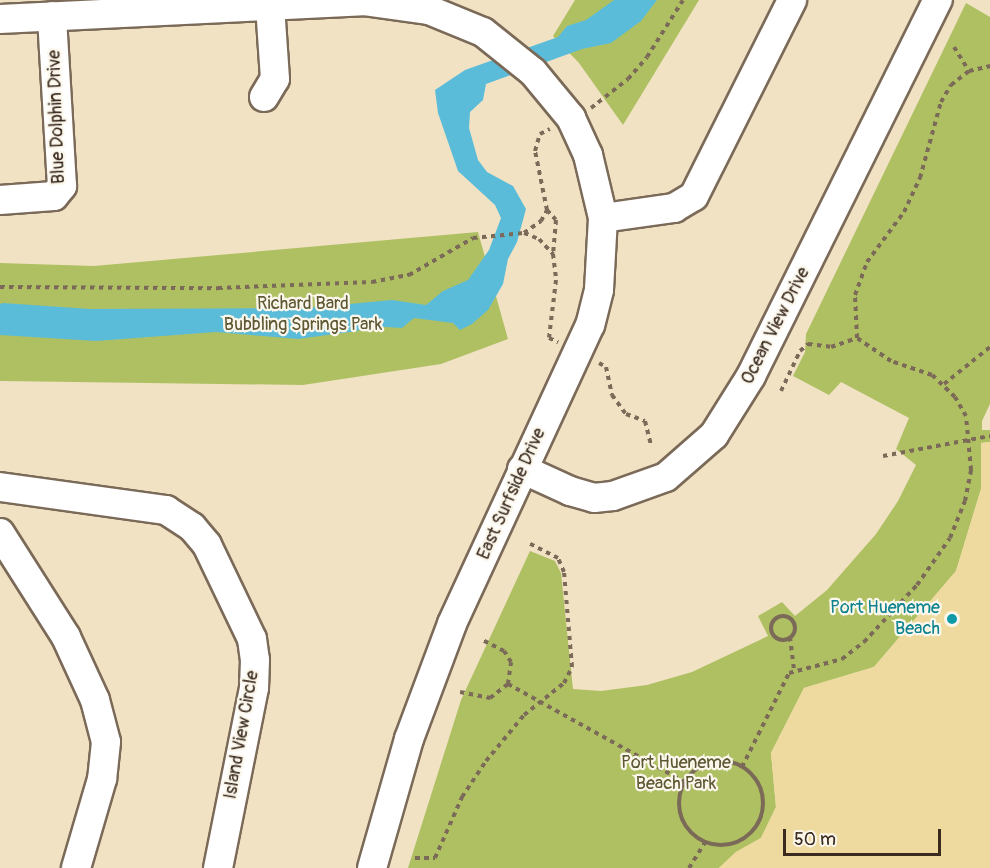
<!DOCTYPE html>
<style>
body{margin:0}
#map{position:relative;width:990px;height:868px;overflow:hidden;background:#f1e2c4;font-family:Pangolin,sans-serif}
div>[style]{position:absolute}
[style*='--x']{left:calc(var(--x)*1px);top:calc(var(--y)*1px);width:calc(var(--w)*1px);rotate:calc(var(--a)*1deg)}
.green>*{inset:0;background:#afc063}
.sand>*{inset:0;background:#eeda9e}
.water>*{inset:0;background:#5bbcd9}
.path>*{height:4px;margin-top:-2px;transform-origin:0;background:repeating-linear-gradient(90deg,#7b6a58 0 4.5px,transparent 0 9px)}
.path>.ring{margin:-2px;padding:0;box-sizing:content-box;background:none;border:4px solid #7b6a58;border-radius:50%}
.roads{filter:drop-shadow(2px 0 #7b6a58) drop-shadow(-2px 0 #7b6a58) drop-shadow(0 2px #7b6a58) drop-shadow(0 -2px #7b6a58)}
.minor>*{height:28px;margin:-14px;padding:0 14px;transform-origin:14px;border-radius:14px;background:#fff}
.dots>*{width:16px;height:16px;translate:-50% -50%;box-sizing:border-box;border:3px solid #fbf7ec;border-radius:50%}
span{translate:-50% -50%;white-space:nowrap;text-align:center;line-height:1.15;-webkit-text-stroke:4.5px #fbf7ec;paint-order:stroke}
.street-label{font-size:18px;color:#3b2a1e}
.park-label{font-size:18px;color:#5e5733}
.culture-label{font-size:18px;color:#0d838f}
.right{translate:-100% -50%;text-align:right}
.scale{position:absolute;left:783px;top:829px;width:158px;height:27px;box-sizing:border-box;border:3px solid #3b2a1e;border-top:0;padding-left:8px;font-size:18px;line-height:21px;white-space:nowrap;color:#3b2a1e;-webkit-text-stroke:4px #fbf7ec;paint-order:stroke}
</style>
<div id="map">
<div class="green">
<i style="clip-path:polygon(575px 0,699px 0,623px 125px,579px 63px,553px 36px)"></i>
<i style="clip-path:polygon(966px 3px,990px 17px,990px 404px,982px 421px,982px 430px,990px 430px,990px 442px,981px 443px,981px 489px,956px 571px,874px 667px,804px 688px,771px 753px,776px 807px,761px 838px,736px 852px,719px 868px,408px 868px,461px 700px,530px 551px,555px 561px,561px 573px,573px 689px,601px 691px,647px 685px,692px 672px,768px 636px,758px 616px,782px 602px,795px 616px,827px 590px,876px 534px,898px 501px,916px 465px,896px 449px,909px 418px,841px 382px,829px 395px,793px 376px,805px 352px,806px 334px)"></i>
<i style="clip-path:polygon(478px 232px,508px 339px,441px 364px,303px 385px,0 381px,0 263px,94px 266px)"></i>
</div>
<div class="sand">
<i style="clip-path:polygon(990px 442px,990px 868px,719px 868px,736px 852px,761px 838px,776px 807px,771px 753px,804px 688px,874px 667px,956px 571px,981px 489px,981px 443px)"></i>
</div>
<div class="water">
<i style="clip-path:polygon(614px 0,657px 0,641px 21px,611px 43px,582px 49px,486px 84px,483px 100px,470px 112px,469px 128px,478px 160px,487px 172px,513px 186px,526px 209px,517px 242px,508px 259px,503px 284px,488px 310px,472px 324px,460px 330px,453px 323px,414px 318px,402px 328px,370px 326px,357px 331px,298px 339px,216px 332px,96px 341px,0 335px,0 304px,3px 303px,90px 309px,307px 308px,392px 300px,426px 305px,443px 291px,468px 280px,489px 250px,501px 218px,495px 205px,458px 171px,438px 113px,435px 90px,465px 70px,558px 37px,567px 26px,586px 20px)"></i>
</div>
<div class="path">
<i style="--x:954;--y:47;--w:28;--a:58"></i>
<i style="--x:591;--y:108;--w:47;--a:-38.1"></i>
<i style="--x:628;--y:79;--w:29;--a:-49"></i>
<i style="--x:647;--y:57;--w:67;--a:-57.7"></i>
<i style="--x:547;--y:210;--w:13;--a:48"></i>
<i style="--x:556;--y:220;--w:34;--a:95"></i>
<i style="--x:524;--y:233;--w:21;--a:-35"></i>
<i style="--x:541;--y:221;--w:13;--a:-61"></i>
<i style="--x:547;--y:210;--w:60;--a:-101.5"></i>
<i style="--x:535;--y:151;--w:18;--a:-74"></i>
<i style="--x:540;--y:134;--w:11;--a:-27"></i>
<i style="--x:0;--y:287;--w:218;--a:0.3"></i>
<i style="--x:218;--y:288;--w:154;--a:-2.2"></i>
<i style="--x:372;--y:282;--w:38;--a:-11"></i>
<i style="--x:409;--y:275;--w:74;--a:-30"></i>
<i style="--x:473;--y:238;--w:51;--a:-5.6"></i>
<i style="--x:524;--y:233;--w:16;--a:22"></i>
<i style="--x:539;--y:239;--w:21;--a:47"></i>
<i style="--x:553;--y:254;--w:26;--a:83"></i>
<i style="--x:556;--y:280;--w:58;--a:96.9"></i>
<i style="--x:549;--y:338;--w:10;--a:24"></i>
<i style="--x:599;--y:363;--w:8;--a:30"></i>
<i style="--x:606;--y:367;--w:29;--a:78"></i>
<i style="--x:612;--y:395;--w:24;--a:54"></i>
<i style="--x:626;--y:414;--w:20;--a:20"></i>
<i style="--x:645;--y:421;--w:25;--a:76"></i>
<i style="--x:944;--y:384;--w:59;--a:-38.8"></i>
<i style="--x:781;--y:391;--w:44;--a:-64.6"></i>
<i style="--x:800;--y:351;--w:11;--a:-41"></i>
<i style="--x:808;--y:344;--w:23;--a:7"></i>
<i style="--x:831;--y:347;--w:28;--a:-19"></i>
<i style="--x:883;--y:456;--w:109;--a:-10.6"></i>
<i class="ring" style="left:771px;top:616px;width:20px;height:20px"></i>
<i style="--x:790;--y:637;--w:33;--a:83"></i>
<i style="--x:508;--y:684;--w:202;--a:29"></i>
<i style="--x:460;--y:692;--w:31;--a:11"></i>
<i style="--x:490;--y:698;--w:23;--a:-38"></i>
<i style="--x:508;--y:684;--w:22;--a:-82"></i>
<i style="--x:511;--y:662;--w:13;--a:-122"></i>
<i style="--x:504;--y:651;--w:25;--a:-153"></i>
<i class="ring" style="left:679px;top:761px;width:80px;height:80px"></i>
<i style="--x:742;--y:767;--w:105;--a:-63.4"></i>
<i style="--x:789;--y:673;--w:55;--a:-14.8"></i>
<i style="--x:842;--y:659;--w:28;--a:-38"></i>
<i style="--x:864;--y:642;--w:78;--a:-47.1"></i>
<i style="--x:917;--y:585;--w:57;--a:-54.9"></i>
<i style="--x:950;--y:538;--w:40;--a:-68"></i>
<i style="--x:965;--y:501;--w:32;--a:-79"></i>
<i style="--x:971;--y:470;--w:54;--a:-95.3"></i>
<i style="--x:966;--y:416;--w:22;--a:-120"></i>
<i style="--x:955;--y:397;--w:32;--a:-136"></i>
<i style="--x:932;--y:375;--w:43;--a:-161.1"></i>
<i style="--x:891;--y:361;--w:41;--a:-145.9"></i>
<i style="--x:857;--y:338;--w:43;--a:-92.7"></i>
<i style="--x:855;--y:295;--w:35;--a:-70"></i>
<i style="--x:867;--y:262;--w:62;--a:-53.5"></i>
<i style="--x:904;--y:212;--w:38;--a:-65"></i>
<i style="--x:920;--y:178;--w:79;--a:-74.6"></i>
<i style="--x:941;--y:102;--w:20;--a:-60"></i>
<i style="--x:951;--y:85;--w:23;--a:-38"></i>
<i style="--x:969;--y:71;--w:22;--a:-13"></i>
<i style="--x:415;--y:858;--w:20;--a:0"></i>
<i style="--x:435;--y:858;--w:67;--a:-66.1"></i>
<i style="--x:462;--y:797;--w:43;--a:-56.3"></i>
<i style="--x:486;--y:761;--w:60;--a:-50.4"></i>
<i style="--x:524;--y:715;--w:51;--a:-38.7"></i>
<i style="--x:564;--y:683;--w:18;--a:-63"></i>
<i style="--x:572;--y:667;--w:95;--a:-94.8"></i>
<i style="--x:564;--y:572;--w:15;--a:-113"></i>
<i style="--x:558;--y:558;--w:33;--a:-153"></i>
<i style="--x:689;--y:868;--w:31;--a:-58"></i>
</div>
<div class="roads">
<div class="minor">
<i style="--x:0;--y:19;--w:363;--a:-2.8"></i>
<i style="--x:363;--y:1;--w:67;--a:7.8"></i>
<i style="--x:429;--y:10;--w:58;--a:22.2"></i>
<i style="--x:483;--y:32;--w:64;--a:38.7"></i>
<i style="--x:533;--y:72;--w:60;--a:50.4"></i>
<i style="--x:571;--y:118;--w:41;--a:65.3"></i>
<i style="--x:588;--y:155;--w:65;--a:76.6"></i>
<i style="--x:603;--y:218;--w:72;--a:93.2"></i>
<i style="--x:599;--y:290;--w:36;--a:104"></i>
<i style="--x:590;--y:325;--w:329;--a:114.8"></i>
<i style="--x:452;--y:624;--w:123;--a:110.5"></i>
<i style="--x:409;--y:739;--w:134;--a:106"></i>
<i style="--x:264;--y:97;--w:21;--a:-59"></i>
<i style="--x:275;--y:79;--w:74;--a:-93.9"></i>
<i style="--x:0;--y:200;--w:54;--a:-4.2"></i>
<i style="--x:54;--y:196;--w:13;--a:-51"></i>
<i style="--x:62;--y:186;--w:170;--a:-93.4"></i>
<i style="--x:603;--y:218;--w:72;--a:-8"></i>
<i style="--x:674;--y:208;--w:23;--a:-31"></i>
<i style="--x:694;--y:196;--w:219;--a:-63.4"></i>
<i style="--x:522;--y:469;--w:53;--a:24.6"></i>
<i style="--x:570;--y:491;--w:25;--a:16"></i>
<i style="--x:594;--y:498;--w:19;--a:-6"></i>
<i style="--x:613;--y:496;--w:56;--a:-19.7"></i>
<i style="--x:666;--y:477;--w:64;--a:-41.2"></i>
<i style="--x:714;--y:435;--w:70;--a:-57.9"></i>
<i style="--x:751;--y:376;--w:420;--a:-63.6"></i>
<i style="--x:0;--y:487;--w:168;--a:7.9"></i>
<i style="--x:166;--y:510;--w:31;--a:33"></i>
<i style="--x:192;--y:527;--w:23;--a:50"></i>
<i style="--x:207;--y:545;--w:104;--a:64.4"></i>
<i style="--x:252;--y:639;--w:21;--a:82"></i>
<i style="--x:255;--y:660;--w:28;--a:92"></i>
<i style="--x:254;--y:688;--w:184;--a:101.3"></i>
<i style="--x:0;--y:533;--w:123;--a:57.6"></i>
<i style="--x:66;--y:637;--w:69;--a:65.3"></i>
<i style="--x:95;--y:700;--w:43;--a:75.3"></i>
<i style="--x:106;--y:742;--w:37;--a:96"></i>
<i style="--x:102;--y:779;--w:93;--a:106.3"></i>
</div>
</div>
<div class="dots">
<i style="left:952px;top:619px;background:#0f9aa8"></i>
</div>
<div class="street-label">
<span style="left:57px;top:117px;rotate:-92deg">Blue Dolphin Drive</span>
<span style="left:776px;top:326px;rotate:-63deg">Ocean View Drive</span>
<span style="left:512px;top:494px;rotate:-66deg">East Surfside Drive</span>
<span style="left:242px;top:735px;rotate:-80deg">Island View Circle</span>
</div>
<div class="park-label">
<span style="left:303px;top:315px">Richard Bard<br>Bubbling Springs Park</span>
<span style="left:676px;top:774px">Port Hueneme<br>Beach Park</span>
</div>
<div class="culture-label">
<span class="right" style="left:940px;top:619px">Port Hueneme<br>Beach</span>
</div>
<div class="scale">50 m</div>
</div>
